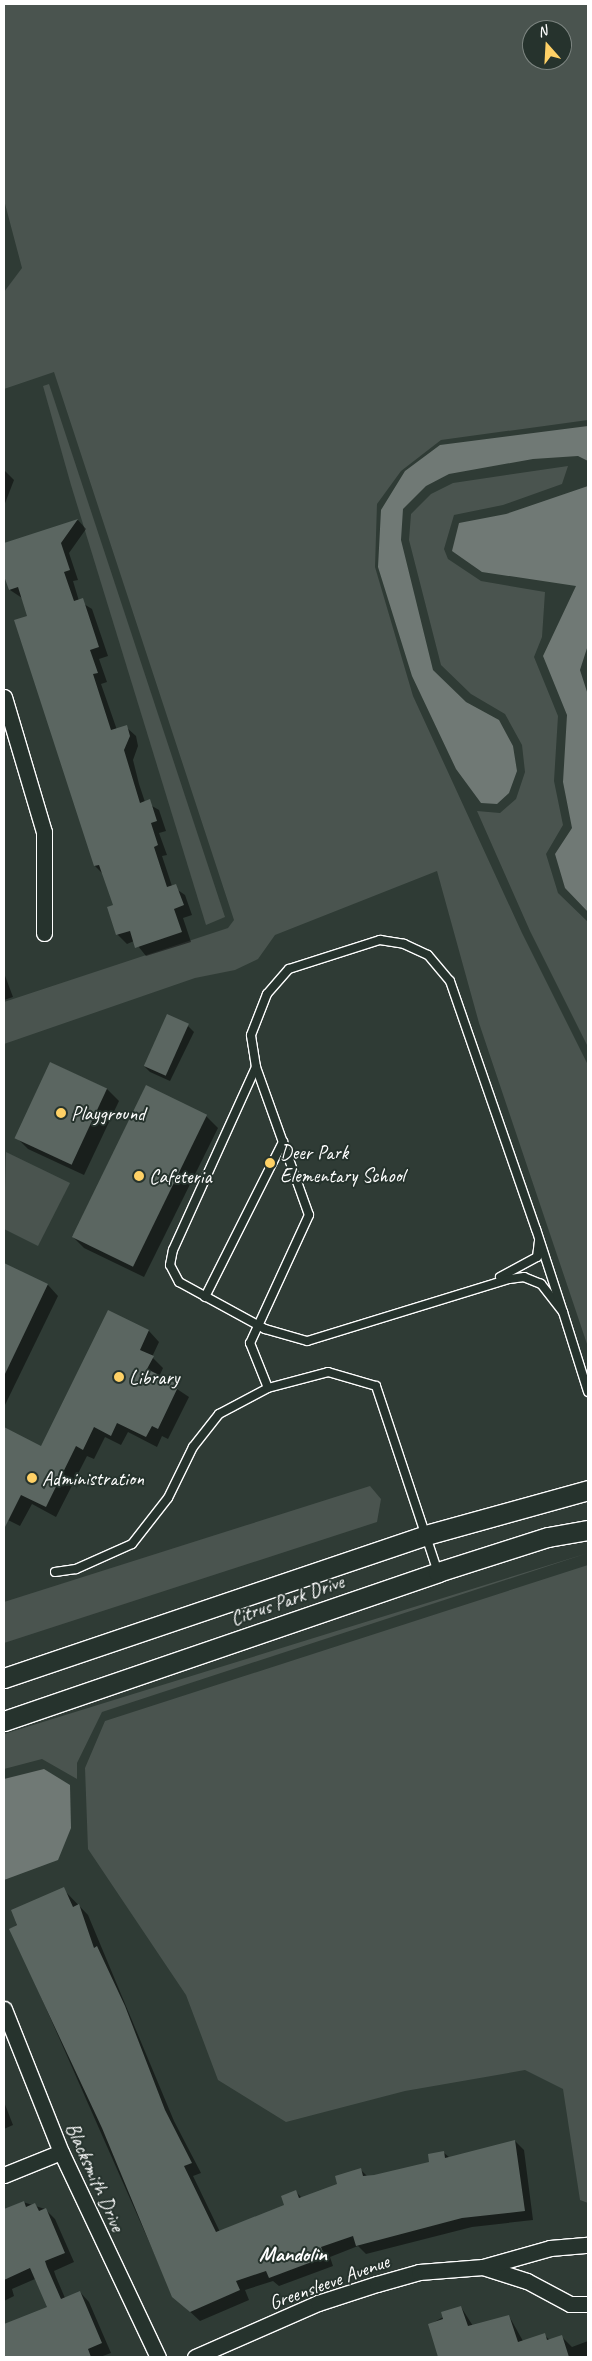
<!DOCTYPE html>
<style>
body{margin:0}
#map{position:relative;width:592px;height:2361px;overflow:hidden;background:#2f3b35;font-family:Caveat,sans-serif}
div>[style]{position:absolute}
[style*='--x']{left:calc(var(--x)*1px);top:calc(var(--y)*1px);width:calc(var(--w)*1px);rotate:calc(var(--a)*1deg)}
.green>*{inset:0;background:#4a544f}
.water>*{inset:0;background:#707975}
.shadow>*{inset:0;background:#0007}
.building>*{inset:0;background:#5b6661;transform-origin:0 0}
.roads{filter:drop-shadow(1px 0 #fff) drop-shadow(-1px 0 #fff) drop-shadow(0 1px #fff) drop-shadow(0 -1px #fff)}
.service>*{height:8px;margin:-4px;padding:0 4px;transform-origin:4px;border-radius:4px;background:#26332d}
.minor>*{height:15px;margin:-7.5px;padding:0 7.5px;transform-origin:7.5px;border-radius:7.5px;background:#26332d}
.tertiary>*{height:19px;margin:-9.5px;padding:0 9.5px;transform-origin:9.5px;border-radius:9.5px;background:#26332d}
.dots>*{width:14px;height:14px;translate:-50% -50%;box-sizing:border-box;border:2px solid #26332d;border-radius:50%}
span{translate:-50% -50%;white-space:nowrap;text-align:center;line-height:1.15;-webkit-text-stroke:4px #26332d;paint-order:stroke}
.poi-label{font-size:20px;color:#fff}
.left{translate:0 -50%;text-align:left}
.street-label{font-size:20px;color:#fff}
.neighbourhood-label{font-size:21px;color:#fff;font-weight:700}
.frame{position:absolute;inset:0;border:5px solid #fff;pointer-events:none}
.north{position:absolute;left:522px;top:20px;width:50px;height:50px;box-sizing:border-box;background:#26332d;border:1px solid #7d8581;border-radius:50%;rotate:341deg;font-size:14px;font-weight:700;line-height:20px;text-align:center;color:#fff}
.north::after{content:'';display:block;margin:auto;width:18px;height:22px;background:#ffd166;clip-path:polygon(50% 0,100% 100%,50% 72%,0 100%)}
</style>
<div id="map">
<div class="green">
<i style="clip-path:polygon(evenodd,4px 4px,588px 4px,588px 420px,441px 440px,401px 471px,377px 504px,375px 567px,413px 696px,522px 933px,588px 1065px,588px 1347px,479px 1023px,437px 871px,275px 935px,258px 959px,235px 970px,195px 978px,4px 1044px,4px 1002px,228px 928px,234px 920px,54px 372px,4px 389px,4px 292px,22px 268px,4px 200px,4px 4px,532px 30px,562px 30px,562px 60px,532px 60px,532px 30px)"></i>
<i style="clip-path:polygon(49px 384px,225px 917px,206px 925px,71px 485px,43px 386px)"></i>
<i style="clip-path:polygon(568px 466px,562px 484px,503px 505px,454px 515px,444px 549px,448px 559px,481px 581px,545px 592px,542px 637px,534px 657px,558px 716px,554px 781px,563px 825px,546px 854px,558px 893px,588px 922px,588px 1047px,530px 931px,477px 811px,500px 813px,516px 799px,525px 772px,522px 745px,505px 714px,471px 694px,441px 665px,409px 540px,411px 514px,431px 494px,453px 483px)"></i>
<i style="clip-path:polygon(6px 1152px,70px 1183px,38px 1246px,4px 1229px)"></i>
<i style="clip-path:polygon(370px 1486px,381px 1499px,377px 1522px,4px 1643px,4px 1602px)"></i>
<i style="clip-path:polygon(588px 1553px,102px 1712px,77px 1763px,77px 1779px,42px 1759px,4px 1769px,4px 1734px)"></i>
<i style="clip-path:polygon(588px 1565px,588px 2203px,580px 2200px,563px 2089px,525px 2070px,405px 2091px,286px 2122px,218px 2080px,186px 1995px,88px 1849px,85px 1768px,105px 1721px)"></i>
</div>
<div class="water">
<i style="clip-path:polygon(588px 426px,588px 461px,578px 456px,533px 459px,449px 474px,426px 486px,403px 509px,401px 540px,433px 670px,466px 702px,499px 720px,513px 746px,517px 771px,509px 793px,497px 804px,481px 803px,456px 769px,412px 676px,378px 567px,381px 510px,405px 471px,440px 445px)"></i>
<i style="clip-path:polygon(588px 486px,588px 645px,580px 670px,588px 695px,588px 912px,565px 888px,555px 854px,572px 828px,563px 782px,567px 715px,543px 656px,576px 586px,482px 572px,452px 551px,459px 523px,506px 514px)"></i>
<i style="clip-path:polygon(44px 1769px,70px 1785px,71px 1828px,58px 1860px,4px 1880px,4px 1779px)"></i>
</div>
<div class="shadow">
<i style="clip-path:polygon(4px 470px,14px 480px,4px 506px)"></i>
<i style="clip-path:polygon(78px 520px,86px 529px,69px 553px,78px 580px,73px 581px,79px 601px,92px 609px,108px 656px,99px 659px,107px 682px,101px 684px,117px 730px,126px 727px,136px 736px,138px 746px,133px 760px,139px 784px,145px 802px,159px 810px,166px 831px,159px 833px,167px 855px,162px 856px,172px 886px,185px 895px,192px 915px,183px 918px,191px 942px,146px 956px,134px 941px,127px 944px,117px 934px,114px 906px,104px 875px,95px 866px,28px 616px,22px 598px,10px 590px,4px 568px,23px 558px,4px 544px)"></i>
<i style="clip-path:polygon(4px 973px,13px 997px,4px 1000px)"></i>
<i style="clip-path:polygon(188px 1026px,194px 1032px,170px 1081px,150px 1072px,144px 1066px)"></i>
<i style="clip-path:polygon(51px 1063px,107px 1089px,119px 1101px,84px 1175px,28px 1149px,16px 1137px)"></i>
<i style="clip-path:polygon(206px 1116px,218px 1128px,144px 1277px,84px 1248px,72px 1236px)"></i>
<i style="clip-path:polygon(7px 1266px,48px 1285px,58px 1296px,4px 1407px)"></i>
<i style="clip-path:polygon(109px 1312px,149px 1331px,159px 1342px,152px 1357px,163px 1368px,159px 1377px,189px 1397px,168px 1439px,162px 1436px,157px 1447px,128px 1432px,121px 1445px,105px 1437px,94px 1459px,87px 1456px,56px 1517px,32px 1504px,20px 1526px,4px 1518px,4px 1429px,42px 1448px)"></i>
<i style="clip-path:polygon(63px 1889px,88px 1915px,174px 2121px,201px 2173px,193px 2176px,220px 2232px,286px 2206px,296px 2192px,302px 2198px,339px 2185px,361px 2170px,368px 2177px,431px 2163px,443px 2152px,450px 2158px,515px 2141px,524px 2150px,533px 2220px,472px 2227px,366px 2254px,358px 2246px,330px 2257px,333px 2266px,279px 2286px,273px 2281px,245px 2290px,249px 2300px,200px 2321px,173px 2296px,11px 1929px)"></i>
<i style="clip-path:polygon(4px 2102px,13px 2125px,4px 2129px)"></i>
<i style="clip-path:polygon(23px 2202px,45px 2209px,55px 2219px,74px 2262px,54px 2271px,56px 2277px,65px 2298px,80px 2292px,89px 2302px,111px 2353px,100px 2357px,4px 2357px,4px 2330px,49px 2308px,35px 2279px,12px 2289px,14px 2296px,4px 2301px,4px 2211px)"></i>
<i style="clip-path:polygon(461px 2307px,473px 2326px,509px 2316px,523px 2341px,544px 2335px,550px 2340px,562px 2337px,572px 2347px,588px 2341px,588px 2357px,440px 2357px,429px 2325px)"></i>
</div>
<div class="building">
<i style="clip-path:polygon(78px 519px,61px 543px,70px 570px,64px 572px,74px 601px,83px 598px,99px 647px,90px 650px,98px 673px,93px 674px,111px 730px,127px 725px,130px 736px,124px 750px,140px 803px,150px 799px,157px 821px,151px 823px,158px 845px,154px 847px,167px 887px,176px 884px,184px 905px,174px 909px,182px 932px,135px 948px,130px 931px,116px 935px,107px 907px,113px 905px,99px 865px,94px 866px,14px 620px,27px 616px,18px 587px,9px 590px,4px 576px,4px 543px)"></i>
<i style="left:167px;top:1014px;width:24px;height:57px;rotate:24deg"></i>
<i style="left:50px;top:1062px;width:63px;height:84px;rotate:25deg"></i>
<i style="left:146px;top:1085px;width:68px;height:169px;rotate:26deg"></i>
<i style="clip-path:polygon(4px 1263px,48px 1284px,4px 1376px)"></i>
<i style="clip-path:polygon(108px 1310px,149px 1330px,140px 1350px,154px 1356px,147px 1369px,179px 1385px,158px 1429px,152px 1426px,146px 1437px,117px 1423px,111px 1436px,94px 1427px,83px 1450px,76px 1446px,46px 1507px,21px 1495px,4px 1529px,4px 1427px,41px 1446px)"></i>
<i style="clip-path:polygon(64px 1887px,73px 1907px,79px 1904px,94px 1948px,97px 1946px,125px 2006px,165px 2110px,192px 2163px,184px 2166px,216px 2232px,284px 2205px,281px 2196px,296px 2190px,299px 2198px,337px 2184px,335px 2176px,361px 2168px,363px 2176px,374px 2175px,429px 2162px,428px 2154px,444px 2151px,445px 2158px,515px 2140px,525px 2211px,462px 2218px,356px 2246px,353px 2236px,321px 2247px,325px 2257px,269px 2278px,266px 2271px,236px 2281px,240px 2290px,190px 2312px,172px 2297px,102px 2128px,9px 1929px,17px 1925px,11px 1910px)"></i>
<i style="clip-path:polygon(24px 2201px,26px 2207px,35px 2203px,39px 2211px,46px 2208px,65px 2253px,45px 2261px,47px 2267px,61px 2299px,80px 2291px,102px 2343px,88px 2349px,91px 2357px,4px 2357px,4px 2324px,47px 2307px,30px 2268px,4px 2280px,4px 2209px)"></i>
<i style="clip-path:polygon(461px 2306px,468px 2326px,509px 2315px,518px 2342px,545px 2333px,547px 2340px,562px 2335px,569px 2357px,438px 2357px,428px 2324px,443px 2319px,441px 2312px)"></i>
</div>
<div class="roads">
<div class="service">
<i style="--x:256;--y:1067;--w:157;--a:70.3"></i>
<i style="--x:309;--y:1215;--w:141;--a:114.7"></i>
<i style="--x:250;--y:1343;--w:48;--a:68.2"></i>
<i style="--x:500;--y:1277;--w:42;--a:-28.4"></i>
<i style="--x:537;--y:1257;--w:16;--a:-83"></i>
<i style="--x:205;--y:1297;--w:174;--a:-63.3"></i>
<i style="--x:563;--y:1312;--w:36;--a:-128"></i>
<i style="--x:541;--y:1284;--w:18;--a:-158"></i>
<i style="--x:524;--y:1277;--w:15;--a:172"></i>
<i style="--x:509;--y:1279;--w:211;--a:162.9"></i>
<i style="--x:307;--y:1341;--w:44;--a:-164.1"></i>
<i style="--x:265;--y:1329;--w:98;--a:-151.3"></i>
<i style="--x:179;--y:1282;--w:19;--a:-118"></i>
<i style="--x:170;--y:1265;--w:15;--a:-79"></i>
<i style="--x:173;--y:1250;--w:201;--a:-65.6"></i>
<i style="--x:256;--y:1067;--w:32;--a:-99"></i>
<i style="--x:251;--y:1035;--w:44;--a:-68.7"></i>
<i style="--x:267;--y:994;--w:33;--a:-49"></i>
<i style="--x:289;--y:969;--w:96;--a:-17.7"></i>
<i style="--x:380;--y:940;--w:24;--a:9"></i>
<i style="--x:404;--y:944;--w:26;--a:25"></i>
<i style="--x:428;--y:955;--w:34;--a:50"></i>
<i style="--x:450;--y:981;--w:262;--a:70.9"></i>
<i style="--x:536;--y:1229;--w:87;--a:72"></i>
<i style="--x:563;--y:1312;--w:84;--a:72.6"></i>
<i style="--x:55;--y:1572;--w:21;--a:-8"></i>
<i style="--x:76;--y:1569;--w:61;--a:-24.1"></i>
<i style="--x:132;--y:1544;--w:58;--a:-52"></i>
<i style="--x:168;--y:1498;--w:57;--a:-63.9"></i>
<i style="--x:193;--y:1447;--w:42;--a:-51.8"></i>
<i style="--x:219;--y:1414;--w:55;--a:-28"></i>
<i style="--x:268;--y:1388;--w:62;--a:-14.9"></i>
<i style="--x:328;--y:1372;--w:50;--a:16.3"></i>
<i style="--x:376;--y:1386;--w:196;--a:71.6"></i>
</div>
<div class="minor">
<i style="--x:4;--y:697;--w:141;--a:73.5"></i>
<i style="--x:44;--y:832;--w:101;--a:90"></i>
<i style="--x:4;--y:2009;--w:154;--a:68.3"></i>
<i style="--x:61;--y:2152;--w:227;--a:64.7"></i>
<i style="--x:4;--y:2175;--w:61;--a:-22"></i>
<i style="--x:483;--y:2267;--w:46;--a:17.7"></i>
<i style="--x:527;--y:2281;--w:49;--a:28.1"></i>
<i style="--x:570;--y:2304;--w:18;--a:0"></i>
<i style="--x:195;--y:2357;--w:134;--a:-23.7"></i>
<i style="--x:318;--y:2303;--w:62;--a:-17.9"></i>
<i style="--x:377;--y:2284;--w:44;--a:-15.9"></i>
<i style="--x:419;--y:2272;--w:64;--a:-4.5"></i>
<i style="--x:483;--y:2267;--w:70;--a:-15.8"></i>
<i style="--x:550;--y:2248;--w:38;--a:-5"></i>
</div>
<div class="tertiary">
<i style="--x:4;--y:1678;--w:446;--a:-18.7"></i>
<i style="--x:426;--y:1535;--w:168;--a:-15.5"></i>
<i style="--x:4;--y:1721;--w:459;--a:-18.9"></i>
<i style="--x:438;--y:1572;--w:115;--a:-17.7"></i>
<i style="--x:548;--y:1537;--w:41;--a:-9.9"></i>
</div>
</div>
<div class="dots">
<i style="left:61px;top:1113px;background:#ffd166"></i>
<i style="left:270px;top:1163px;background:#ffd166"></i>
<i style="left:139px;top:1176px;background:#ffd166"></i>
<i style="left:119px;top:1377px;background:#ffd166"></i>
<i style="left:32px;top:1478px;background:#ffd166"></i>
</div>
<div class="poi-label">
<span class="left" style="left:71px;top:1113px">Playground</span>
<span class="left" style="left:280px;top:1164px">Deer Park<br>Elementary School</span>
<span class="left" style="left:149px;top:1176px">Cafeteria</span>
<span class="left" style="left:129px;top:1377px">Library</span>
<span class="left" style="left:42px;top:1478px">Administration</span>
</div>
<div class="street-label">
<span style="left:287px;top:1600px;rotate:-19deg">Citrus Park Drive</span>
<span style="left:95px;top:2177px;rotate:66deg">Blacksmith Drive</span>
<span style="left:329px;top:2282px;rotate:-20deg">Greensleeve Avenue</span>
</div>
<div class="neighbourhood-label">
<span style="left:293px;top:2254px">Mandolin</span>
</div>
<div class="frame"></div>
<div class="north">N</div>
</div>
